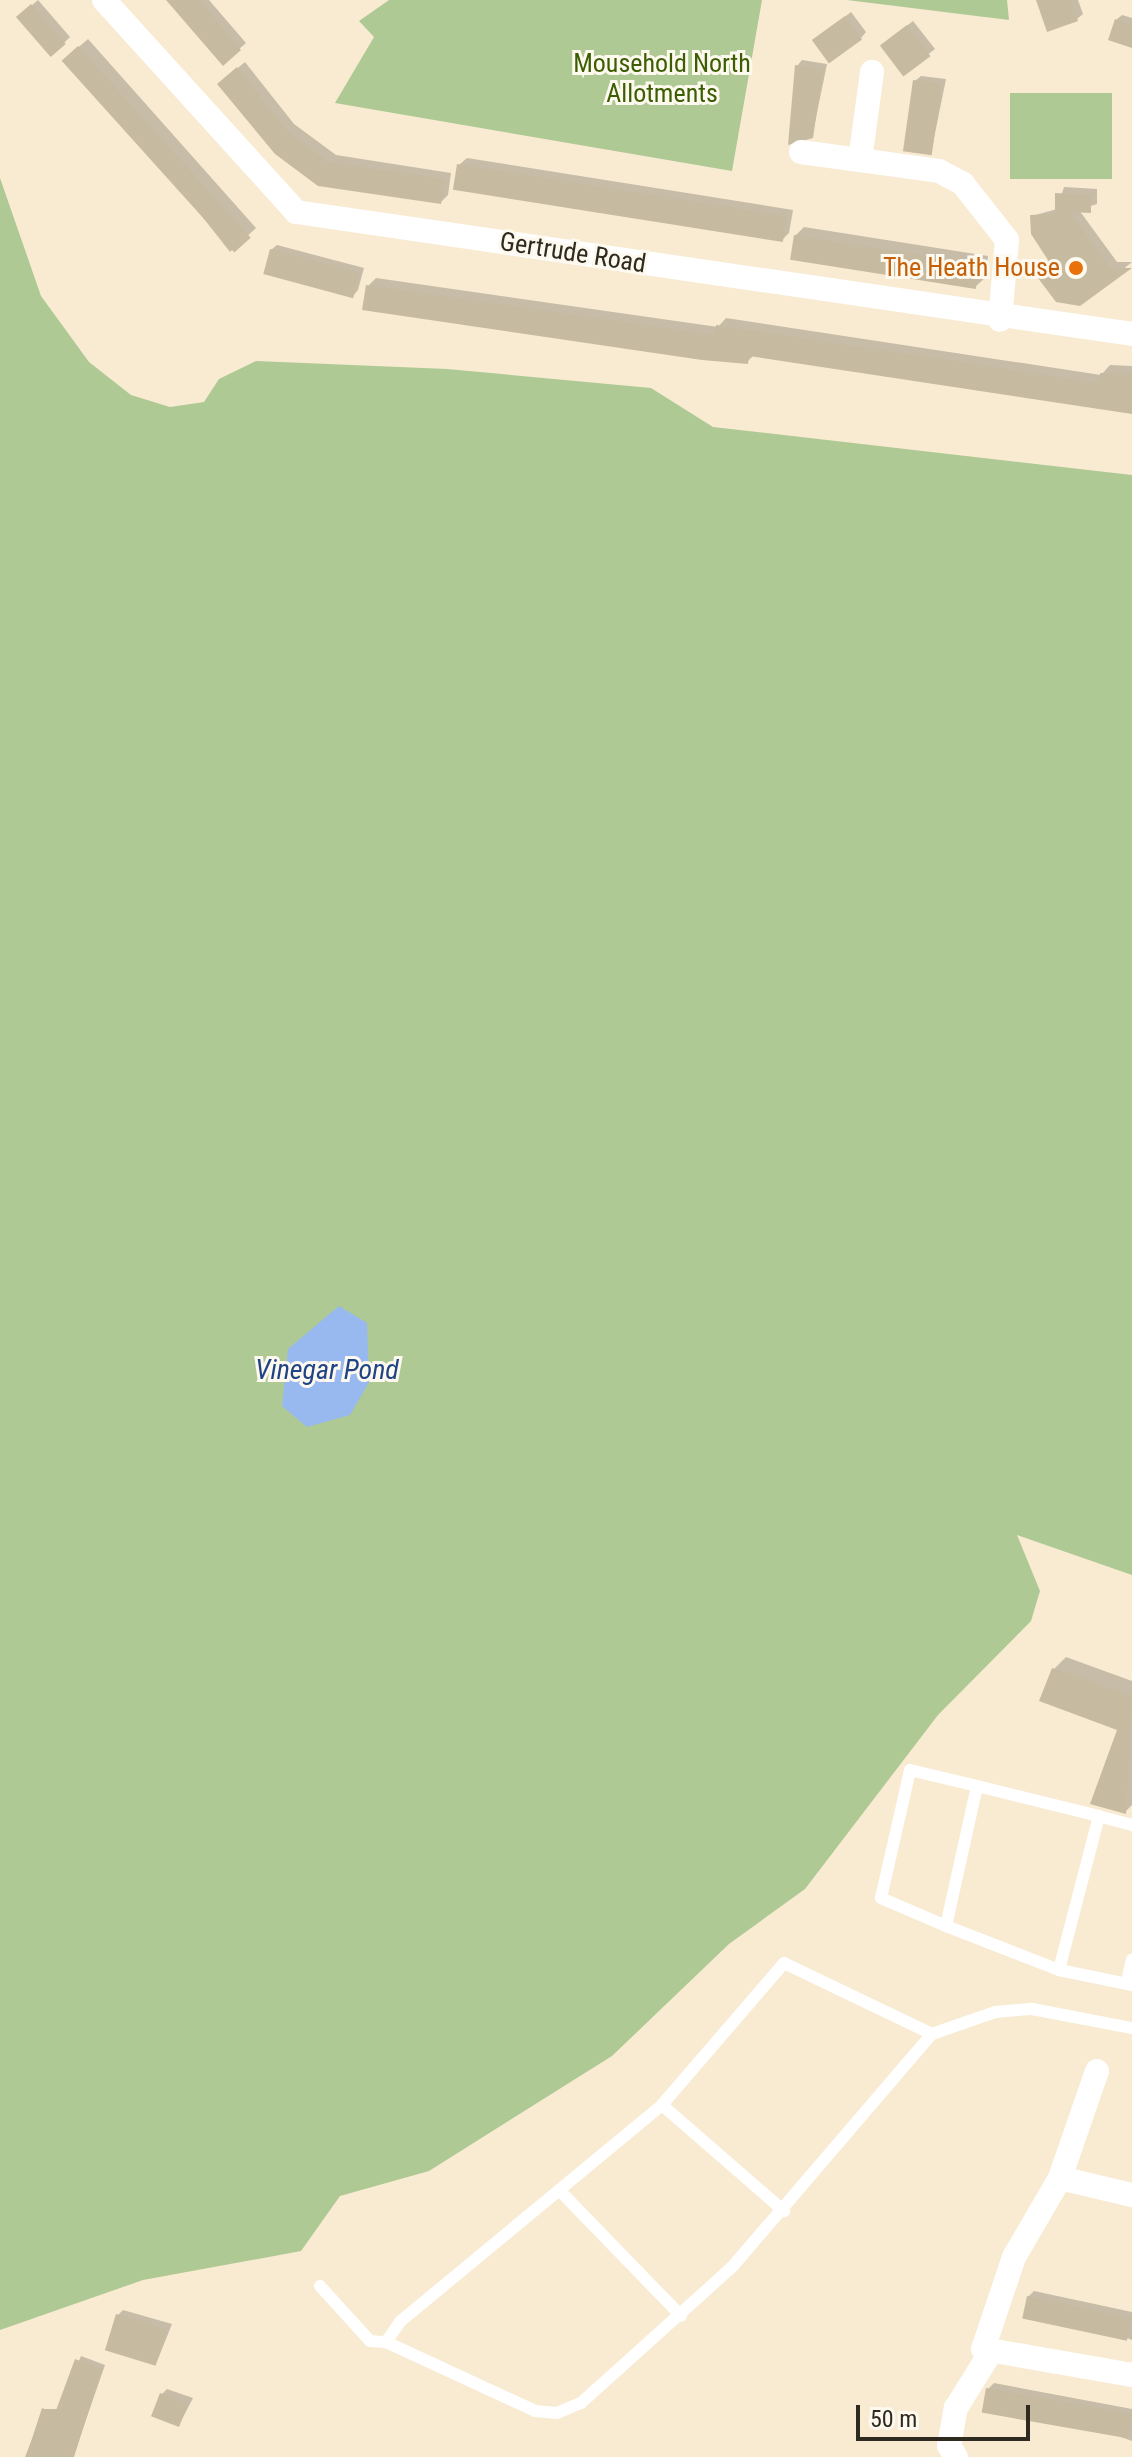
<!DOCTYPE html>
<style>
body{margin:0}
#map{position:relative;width:1132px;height:2457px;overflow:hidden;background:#f8ebd1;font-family:"Roboto Condensed",sans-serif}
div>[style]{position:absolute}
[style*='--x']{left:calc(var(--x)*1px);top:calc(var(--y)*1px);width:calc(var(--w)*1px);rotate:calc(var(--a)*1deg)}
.green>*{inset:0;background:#aec994;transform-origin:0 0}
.water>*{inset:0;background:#98b9f0}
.shadow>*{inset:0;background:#0003}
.building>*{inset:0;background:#c6baa1;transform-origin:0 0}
.service>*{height:12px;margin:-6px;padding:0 6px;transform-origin:6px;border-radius:6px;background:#fff}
.minor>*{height:24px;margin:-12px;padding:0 12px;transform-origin:12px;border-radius:12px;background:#fff}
.dots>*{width:22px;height:22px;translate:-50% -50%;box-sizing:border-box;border:4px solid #fef9ef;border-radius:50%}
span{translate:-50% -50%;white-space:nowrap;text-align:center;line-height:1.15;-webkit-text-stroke:6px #fef9ef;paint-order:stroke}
.park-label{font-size:26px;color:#3c5e03}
.street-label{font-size:26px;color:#2e2a20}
.food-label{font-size:26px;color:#c56008}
.right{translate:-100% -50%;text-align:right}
.water-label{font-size:28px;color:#1f4485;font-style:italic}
.scale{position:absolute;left:856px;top:2405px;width:174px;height:36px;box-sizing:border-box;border:4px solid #2e2a20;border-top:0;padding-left:10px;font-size:24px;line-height:28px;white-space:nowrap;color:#2e2a20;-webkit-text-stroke:6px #fef9ef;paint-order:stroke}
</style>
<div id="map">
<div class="green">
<i style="clip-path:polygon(389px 0,762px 0,732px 171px,335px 103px,374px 37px,359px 21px)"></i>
<i style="clip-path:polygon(847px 0,1007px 0,1009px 20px)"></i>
<i style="left:1010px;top:93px;width:102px;height:86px"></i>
<i style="clip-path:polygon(0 178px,41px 296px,89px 362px,131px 395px,170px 407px,204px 402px,219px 379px,256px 361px,447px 369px,651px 388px,713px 427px,1132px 475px,1132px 1575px,1017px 1535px,1040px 1591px,1031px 1621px,938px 1715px,805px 1889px,729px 1944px,612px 2056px,429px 2171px,340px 2196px,301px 2251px,143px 2280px,0 2330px)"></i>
</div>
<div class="water">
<i style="clip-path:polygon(339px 1306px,367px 1323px,369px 1382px,350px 1415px,307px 1427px,282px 1406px,288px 1349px)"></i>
</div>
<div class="shadow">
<i style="clip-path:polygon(38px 0,70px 37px,64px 43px,24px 12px)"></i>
<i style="clip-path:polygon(169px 0,209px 0,246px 43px,223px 63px)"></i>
<i style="clip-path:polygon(1038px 0,1078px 0,1083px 14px,1077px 19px)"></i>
<i style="clip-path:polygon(851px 12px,866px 32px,861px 38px,820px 36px)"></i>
<i style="clip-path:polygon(1122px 15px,1132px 18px,1132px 45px,1116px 20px)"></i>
<i style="clip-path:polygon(913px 21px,935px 49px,903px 74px,888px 40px)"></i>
<i style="clip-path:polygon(88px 39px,256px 228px,230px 252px,73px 52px)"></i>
<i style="clip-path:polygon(802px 60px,827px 64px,812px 137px,797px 66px)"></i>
<i style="clip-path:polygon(245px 62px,294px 124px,336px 155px,451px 173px,448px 195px,441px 202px,319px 184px,227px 77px)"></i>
<i style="clip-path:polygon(921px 76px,946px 79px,931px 153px,915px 81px)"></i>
<i style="clip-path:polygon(467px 158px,793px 210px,789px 233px,782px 240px,459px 165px)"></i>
<i style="clip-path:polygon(1064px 187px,1097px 189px,1097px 204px,1079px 210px,1117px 262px,1132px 262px,1088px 298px,1050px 260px,1032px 216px,1057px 209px)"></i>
<i style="clip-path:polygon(804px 227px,988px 256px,985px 278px,976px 286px,795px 236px)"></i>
<i style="clip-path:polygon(277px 245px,364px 268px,358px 290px,353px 296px,271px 250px)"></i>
<i style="clip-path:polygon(376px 278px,718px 327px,726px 318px,1101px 375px,1110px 365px,1132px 366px,1132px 413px,755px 354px,747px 362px,368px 286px)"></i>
<i style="clip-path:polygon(1066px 1657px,1132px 1681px,1132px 1805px,1125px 1812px,1120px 1729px,1054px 1669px)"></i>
<i style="clip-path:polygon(1034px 2291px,1132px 2312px,1132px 2340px,1028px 2297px)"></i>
<i style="clip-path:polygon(123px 2310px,172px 2324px,156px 2364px,118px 2315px)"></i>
<i style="clip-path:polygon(81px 2356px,105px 2365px,73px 2457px,25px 2457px,44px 2409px,59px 2409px)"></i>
<i style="clip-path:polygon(994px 2383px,1132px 2409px,1132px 2441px,988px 2389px)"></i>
<i style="clip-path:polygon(167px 2389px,193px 2398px,179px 2425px,162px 2394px)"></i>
</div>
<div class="building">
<i style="clip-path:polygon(166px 0,199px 0,241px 50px,223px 66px)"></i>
<i style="clip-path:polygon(1036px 0,1071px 0,1078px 21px,1047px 32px)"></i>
<i style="left:31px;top:4px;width:53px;height:20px;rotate:49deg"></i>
<i style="left:845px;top:16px;width:29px;height:41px;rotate:54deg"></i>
<i style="clip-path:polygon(1115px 19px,1132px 25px,1132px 48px,1108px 40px)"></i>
<i style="left:907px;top:25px;width:39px;height:34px;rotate:53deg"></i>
<i style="left:78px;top:46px;width:258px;height:22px;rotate:48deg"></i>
<i style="clip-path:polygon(795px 65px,823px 69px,813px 138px,788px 145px)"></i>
<i style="clip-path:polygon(237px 67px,287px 131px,328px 162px,445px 179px,441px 204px,318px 186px,275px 154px,217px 84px)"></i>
<i style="left:913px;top:80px;width:29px;height:72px;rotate:8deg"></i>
<i style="left:457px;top:164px;width:334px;height:26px;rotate:9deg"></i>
<i style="clip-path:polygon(1055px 193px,1091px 195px,1091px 213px,1070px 212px,1110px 268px,1132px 268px,1080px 306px,1056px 302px,1038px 278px,1048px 260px,1031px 234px,1030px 215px,1055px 214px)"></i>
<i style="left:794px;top:235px;width:188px;height:25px;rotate:9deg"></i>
<i style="left:270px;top:249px;width:93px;height:26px;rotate:15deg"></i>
<i style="clip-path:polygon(366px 285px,715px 335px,716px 325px,1100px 383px,1100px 373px,1132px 373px,1132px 414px,749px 356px,748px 364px,702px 360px,362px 310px)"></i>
<i style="clip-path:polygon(1052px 1668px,1132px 1696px,1126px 1814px,1090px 1804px,1117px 1730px,1039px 1701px)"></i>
<i style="left:1027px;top:2296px;width:107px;height:23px;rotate:12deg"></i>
<i style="left:116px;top:2314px;width:53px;height:38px;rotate:17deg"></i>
<i style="clip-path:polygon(75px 2359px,102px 2369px,74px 2457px,26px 2457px,42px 2408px,55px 2413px)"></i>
<i style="left:986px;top:2388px;width:148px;height:25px;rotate:10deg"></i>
<i style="left:160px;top:2393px;width:30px;height:25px;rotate:21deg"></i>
</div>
<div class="service">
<i style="--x:1132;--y:1825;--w:34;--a:-165"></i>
<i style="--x:1099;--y:1816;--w:159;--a:104.6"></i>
<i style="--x:1059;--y:1970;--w:75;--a:11.6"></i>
<i style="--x:946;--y:1926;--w:71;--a:-156.7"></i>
<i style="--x:881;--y:1898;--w:131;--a:-77.2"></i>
<i style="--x:910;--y:1770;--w:69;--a:13.4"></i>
<i style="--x:1059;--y:1970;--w:121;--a:-158.7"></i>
<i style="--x:946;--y:1926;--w:143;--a:-77.5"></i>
<i style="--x:977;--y:1786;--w:126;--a:13.8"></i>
<i style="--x:1127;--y:1981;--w:22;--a:-77"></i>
<i style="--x:932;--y:2034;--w:164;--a:-154.4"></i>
<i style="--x:784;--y:1963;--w:187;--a:130.7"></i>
<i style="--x:662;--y:2105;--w:340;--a:140.4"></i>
<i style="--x:400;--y:2322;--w:24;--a:125"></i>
<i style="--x:386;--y:2342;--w:164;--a:24.8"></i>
<i style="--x:535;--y:2411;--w:22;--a:5"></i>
<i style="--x:557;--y:2413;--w:26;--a:-23"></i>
<i style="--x:581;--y:2403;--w:205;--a:-42"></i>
<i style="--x:733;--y:2266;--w:306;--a:-49.4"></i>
<i style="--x:932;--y:2034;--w:67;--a:-19.2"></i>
<i style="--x:995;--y:2012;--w:37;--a:-5"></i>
<i style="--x:1032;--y:2009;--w:102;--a:10.8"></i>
<i style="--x:662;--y:2105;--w:162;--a:41"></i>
<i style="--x:562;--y:2193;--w:171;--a:45.9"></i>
<i style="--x:320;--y:2286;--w:74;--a:47.7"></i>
<i style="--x:370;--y:2341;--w:16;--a:4"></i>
</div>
<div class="minor">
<i style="--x:104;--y:0;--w:286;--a:47.8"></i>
<i style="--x:296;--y:212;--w:845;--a:8.3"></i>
<i style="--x:801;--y:152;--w:139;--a:7.8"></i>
<i style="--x:939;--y:171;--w:27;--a:28"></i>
<i style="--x:963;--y:184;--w:71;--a:51.8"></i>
<i style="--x:1007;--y:240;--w:80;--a:95"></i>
<i style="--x:860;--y:160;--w:89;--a:-82.2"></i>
<i style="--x:1097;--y:2071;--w:113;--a:109.1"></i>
<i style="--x:1060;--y:2178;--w:74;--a:13.3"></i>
<i style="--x:1060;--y:2178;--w:91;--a:120.2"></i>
<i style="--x:1014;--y:2257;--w:97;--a:108.6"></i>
<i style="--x:983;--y:2349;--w:151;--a:9.9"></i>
<i style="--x:956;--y:2457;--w:13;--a:-122"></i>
<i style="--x:949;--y:2446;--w:39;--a:-80"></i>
<i style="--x:956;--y:2408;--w:68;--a:-58.2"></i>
</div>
<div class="dots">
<i style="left:1076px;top:268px;background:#e8710a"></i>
</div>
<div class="park-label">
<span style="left:662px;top:79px">Mousehold North<br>Allotments</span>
</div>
<div class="street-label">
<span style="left:573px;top:253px;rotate:9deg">Gertrude Road</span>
</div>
<div class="food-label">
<span class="right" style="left:1060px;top:268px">The Heath House</span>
</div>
<div class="water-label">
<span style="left:327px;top:1370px">Vinegar Pond</span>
</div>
<div class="scale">50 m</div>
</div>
